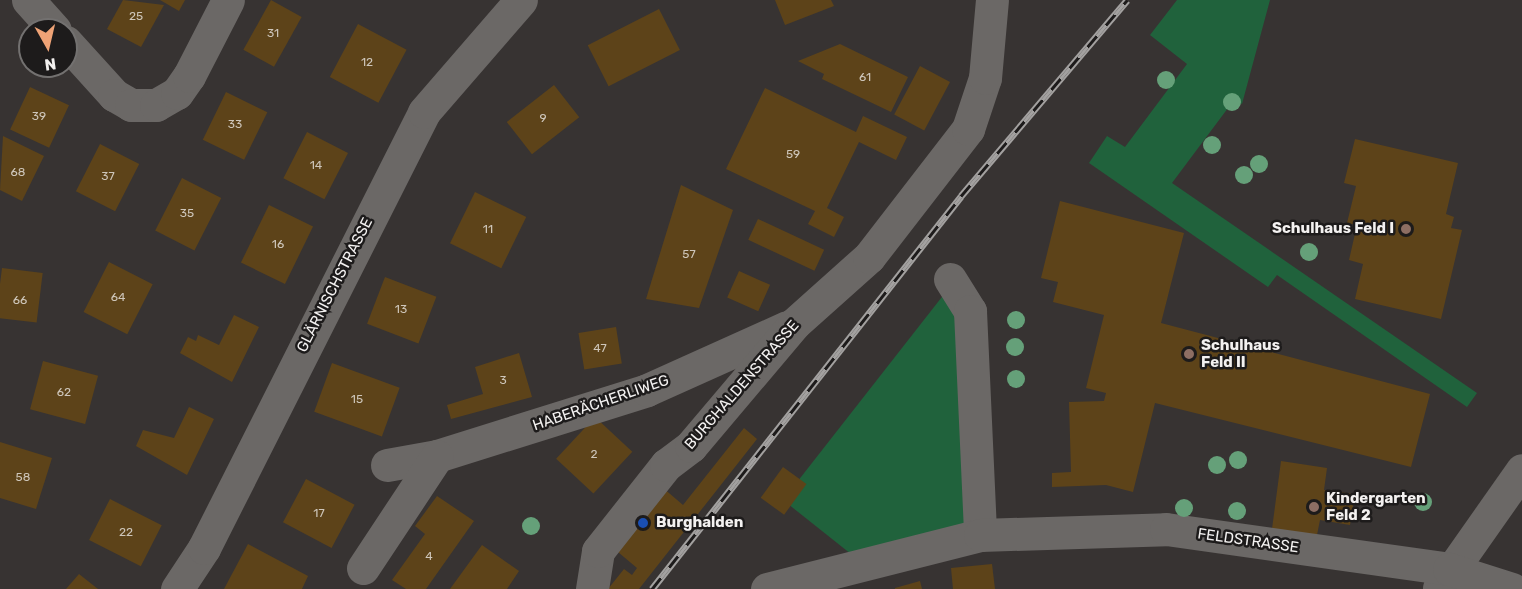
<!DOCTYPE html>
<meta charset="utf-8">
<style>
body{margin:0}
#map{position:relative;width:1522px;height:589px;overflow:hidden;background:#373332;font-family:Rubik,sans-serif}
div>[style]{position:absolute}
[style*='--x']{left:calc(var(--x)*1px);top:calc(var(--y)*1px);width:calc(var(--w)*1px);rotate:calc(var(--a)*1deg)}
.green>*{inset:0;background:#20623c}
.building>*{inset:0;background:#5d4319;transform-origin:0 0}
.minor>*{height:33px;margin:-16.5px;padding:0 16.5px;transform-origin:16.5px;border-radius:16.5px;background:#6b6866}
.rail>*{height:7px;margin-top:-3.5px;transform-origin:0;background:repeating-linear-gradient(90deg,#1d1b1b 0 14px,#a3a1a0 0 28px);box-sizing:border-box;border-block:2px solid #a3a1a0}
.trees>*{width:18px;height:18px;margin:-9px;border-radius:50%;background:#65a079}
.dots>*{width:16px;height:16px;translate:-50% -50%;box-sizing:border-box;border:3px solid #1d1b1b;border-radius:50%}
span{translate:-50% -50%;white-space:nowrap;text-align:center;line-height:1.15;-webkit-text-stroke:5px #1d1b1b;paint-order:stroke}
.number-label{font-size:12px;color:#cec6ba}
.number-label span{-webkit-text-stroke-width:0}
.poi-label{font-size:15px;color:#f3f1f0;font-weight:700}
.right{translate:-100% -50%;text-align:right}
.left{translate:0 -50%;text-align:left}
.street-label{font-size:15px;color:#f3f1f0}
.north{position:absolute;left:18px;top:18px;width:60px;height:60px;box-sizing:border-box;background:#1d1b1b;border:2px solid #737170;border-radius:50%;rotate:172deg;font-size:16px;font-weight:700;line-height:24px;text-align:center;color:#f3f1f0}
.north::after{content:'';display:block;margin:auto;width:21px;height:27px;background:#efa376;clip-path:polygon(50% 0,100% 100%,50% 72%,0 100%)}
</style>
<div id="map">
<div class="green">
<i style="clip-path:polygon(1177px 0,1270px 0,1242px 104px,1234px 100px,1172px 183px,1477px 393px,1467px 407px,1277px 275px,1268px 287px,1089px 163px,1107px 136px,1125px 147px,1187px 64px,1150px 35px)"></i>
<i style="clip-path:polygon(945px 293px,966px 314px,973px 531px,856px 558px,783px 500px)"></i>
</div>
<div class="building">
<i style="clip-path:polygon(123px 0,164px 5px,141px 47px,107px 29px)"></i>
<i style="clip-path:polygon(160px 0,185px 0,179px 11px)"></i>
<i style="left:271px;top:0;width:35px;height:57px;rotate:29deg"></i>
<i style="clip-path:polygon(775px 0,831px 0,834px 6px,785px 25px)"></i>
<i style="left:659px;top:9px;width:46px;height:80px;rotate:63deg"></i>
<i style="left:358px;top:24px;width:55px;height:60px;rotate:28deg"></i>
<i style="clip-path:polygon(840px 44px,908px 77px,891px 112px,822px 79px,824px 74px,798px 61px)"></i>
<i style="left:920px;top:66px;width:34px;height:55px;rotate:28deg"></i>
<i style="left:554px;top:85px;width:41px;height:60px;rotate:52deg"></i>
<i style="left:30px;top:87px;width:43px;height:47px;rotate:25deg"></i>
<i style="clip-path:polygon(765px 88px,856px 132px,863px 116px,907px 137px,896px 160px,859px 142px,827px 208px,844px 217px,834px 237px,808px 224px,815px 211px,726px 169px)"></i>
<i style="left:226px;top:92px;width:46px;height:53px;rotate:26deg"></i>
<i style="left:307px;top:132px;width:46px;height:52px;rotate:27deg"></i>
<i style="clip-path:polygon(3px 136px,44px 156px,22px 201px,0 190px)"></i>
<i style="clip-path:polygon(1355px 139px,1458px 163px,1446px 214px,1454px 217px,1451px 228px,1462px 230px,1441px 319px,1355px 299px,1363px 264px,1349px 260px,1357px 225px,1347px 223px,1356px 186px,1344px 183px)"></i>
<i style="left:100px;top:144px;width:44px;height:53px;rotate:27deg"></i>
<i style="left:182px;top:178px;width:44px;height:59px;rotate:27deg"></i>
<i style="clip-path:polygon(681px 185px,733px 210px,699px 308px,646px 299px)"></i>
<i style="left:475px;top:192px;width:57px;height:57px;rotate:26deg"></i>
<i style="clip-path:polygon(1060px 201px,1184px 233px,1161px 323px,1430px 394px,1411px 467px,1155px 403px,1133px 492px,1106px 485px,1052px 487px,1052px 473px,1071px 472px,1069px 402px,1104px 401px,1106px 393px,1086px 388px,1104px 315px,1053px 302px,1058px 282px,1041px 278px)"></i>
<i style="left:269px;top:205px;width:49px;height:64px;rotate:26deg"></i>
<i style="left:758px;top:219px;width:73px;height:23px;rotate:25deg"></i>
<i style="left:109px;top:262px;width:49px;height:56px;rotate:27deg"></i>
<i style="left:2px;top:268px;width:41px;height:50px;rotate:7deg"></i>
<i style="left:739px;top:271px;width:34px;height:29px;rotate:24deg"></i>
<i style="left:385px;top:277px;width:55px;height:50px;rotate:21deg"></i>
<i style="clip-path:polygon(234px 315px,259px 327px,232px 382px,180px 353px,188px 337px,196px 341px,198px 335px,219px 345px)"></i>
<i style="left:616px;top:327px;width:37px;height:38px;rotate:81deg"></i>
<i style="clip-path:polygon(519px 353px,532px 397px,451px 419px,447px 405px,483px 394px,475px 367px)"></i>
<i style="left:43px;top:361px;width:57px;height:50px;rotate:15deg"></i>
<i style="left:332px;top:363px;width:72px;height:52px;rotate:20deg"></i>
<i style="clip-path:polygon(189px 407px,214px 419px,187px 475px,136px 446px,143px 430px,174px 438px)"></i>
<i style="left:595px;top:417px;width:51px;height:57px;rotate:43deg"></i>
<i style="clip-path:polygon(744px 428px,757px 439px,639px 589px,608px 589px,624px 569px,632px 575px,637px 568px,612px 547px,662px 487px,683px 505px)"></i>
<i style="clip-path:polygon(0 442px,52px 458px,36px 509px,0 498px)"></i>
<i style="clip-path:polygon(1281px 461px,1327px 468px,1324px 490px,1355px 494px,1350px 525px,1320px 520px,1317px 535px,1272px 529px)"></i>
<i style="left:783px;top:467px;width:29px;height:38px;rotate:36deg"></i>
<i style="left:306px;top:479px;width:55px;height:49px;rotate:28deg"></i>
<i style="clip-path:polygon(437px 496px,474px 521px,426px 589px,406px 589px,392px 580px,425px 534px,415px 526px)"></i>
<i style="left:110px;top:499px;width:58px;height:46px;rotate:27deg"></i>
<i style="clip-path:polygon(248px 544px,308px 576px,302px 589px,224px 589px)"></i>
<i style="clip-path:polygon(482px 545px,519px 571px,507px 589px,450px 589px)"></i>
<i style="clip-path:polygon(992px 564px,995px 589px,953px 589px,951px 568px)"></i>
<i style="clip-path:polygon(79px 574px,98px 589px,66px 589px)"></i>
<i style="clip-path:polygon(920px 581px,922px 589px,895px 589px,895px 588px)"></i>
</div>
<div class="minor">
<i style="--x:28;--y:0;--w:40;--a:48"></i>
<i style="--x:66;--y:42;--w:72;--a:47.8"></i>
<i style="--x:114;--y:95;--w:20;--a:30"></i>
<i style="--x:131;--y:105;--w:25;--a:0"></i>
<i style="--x:156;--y:105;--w:24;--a:-30"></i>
<i style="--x:177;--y:93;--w:21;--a:-55"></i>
<i style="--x:189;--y:76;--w:85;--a:-62.8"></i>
<i style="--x:950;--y:279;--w:38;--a:58"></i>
<i style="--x:970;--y:311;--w:224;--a:87.4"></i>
<i style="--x:387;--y:465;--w:51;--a:-10.2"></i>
<i style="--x:437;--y:456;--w:220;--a:-17.4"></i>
<i style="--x:647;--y:390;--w:154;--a:-24.2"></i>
<i style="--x:363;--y:568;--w:134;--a:-56.5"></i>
<i style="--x:1439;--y:588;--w:144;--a:-54.9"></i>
<i style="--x:177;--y:589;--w:49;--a:-56.6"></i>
<i style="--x:204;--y:548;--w:488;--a:-63.2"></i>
<i style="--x:424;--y:112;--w:148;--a:-49.1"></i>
<i style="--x:592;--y:589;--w:38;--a:-81"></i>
<i style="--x:598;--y:551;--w:110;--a:-51.7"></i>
<i style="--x:666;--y:465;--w:31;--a:-37"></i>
<i style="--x:691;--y:446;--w:160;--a:-49.8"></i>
<i style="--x:794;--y:324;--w:101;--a:-41.8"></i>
<i style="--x:869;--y:257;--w:162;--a:-52.3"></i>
<i style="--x:968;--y:129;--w:54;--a:-71.6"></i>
<i style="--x:985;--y:78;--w:78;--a:-84.9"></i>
<i style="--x:767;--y:589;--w:220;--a:-14.2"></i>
<i style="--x:980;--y:535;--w:186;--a:-1.8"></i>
<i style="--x:1166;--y:529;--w:286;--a:8"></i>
<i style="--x:1449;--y:569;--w:66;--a:17.6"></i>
</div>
<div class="rail">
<i style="--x:652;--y:589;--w:500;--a:-51.8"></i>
<i style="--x:961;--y:196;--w:257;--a:-49.7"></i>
</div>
<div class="trees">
<i style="left:1166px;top:80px"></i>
<i style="left:1232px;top:102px"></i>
<i style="left:1212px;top:145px"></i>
<i style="left:1259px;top:164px"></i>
<i style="left:1244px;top:175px"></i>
<i style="left:1309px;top:252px"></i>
<i style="left:1016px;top:320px"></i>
<i style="left:1015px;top:347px"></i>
<i style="left:1016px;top:379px"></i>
<i style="left:1238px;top:460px"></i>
<i style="left:1217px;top:465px"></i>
<i style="left:1423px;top:502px"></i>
<i style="left:1184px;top:508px"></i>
<i style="left:1237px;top:511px"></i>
<i style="left:531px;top:526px"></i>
</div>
<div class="dots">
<i style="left:1406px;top:229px;background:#8d6e63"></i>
<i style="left:1189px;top:354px;background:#8d6e63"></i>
<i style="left:1314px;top:507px;background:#8d6e63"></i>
<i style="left:643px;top:523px;background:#1a4fb4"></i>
</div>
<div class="number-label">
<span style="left:136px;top:17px">25</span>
<span style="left:273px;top:34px">31</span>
<span style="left:367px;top:63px">12</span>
<span style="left:865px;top:78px">61</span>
<span style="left:39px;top:117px">39</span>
<span style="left:543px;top:119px">9</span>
<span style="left:235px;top:125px">33</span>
<span style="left:793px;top:155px">59</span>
<span style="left:316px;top:166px">14</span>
<span style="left:18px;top:173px">68</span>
<span style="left:108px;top:177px">37</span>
<span style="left:187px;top:214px">35</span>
<span style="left:488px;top:230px">11</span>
<span style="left:278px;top:245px">16</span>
<span style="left:689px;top:255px">57</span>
<span style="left:118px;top:298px">64</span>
<span style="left:20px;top:301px">66</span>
<span style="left:401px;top:310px">13</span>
<span style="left:600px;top:349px">47</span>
<span style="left:503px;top:381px">3</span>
<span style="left:64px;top:393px">62</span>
<span style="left:357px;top:400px">15</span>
<span style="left:594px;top:455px">2</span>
<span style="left:23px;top:478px">58</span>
<span style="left:319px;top:514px">17</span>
<span style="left:126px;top:533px">22</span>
<span style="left:429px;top:557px">4</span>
</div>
<div class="poi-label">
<span class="right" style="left:1394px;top:229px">Schulhaus Feld I</span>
<span class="left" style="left:1201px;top:354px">Schulhaus<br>Feld II</span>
<span class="left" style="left:1326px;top:507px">Kindergarten<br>Feld 2</span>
<span class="left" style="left:656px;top:523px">Burghalden</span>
</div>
<div class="street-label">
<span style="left:335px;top:285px;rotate:-63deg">GLÄRNISCHSTRASSE</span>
<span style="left:742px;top:385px;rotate:-49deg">BURGHALDENSTRASSE</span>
<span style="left:601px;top:403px;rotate:-19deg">HABERÄCHERLIWEG</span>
<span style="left:1248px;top:541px;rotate:8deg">FELDSTRASSE</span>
</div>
<div class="north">N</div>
</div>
